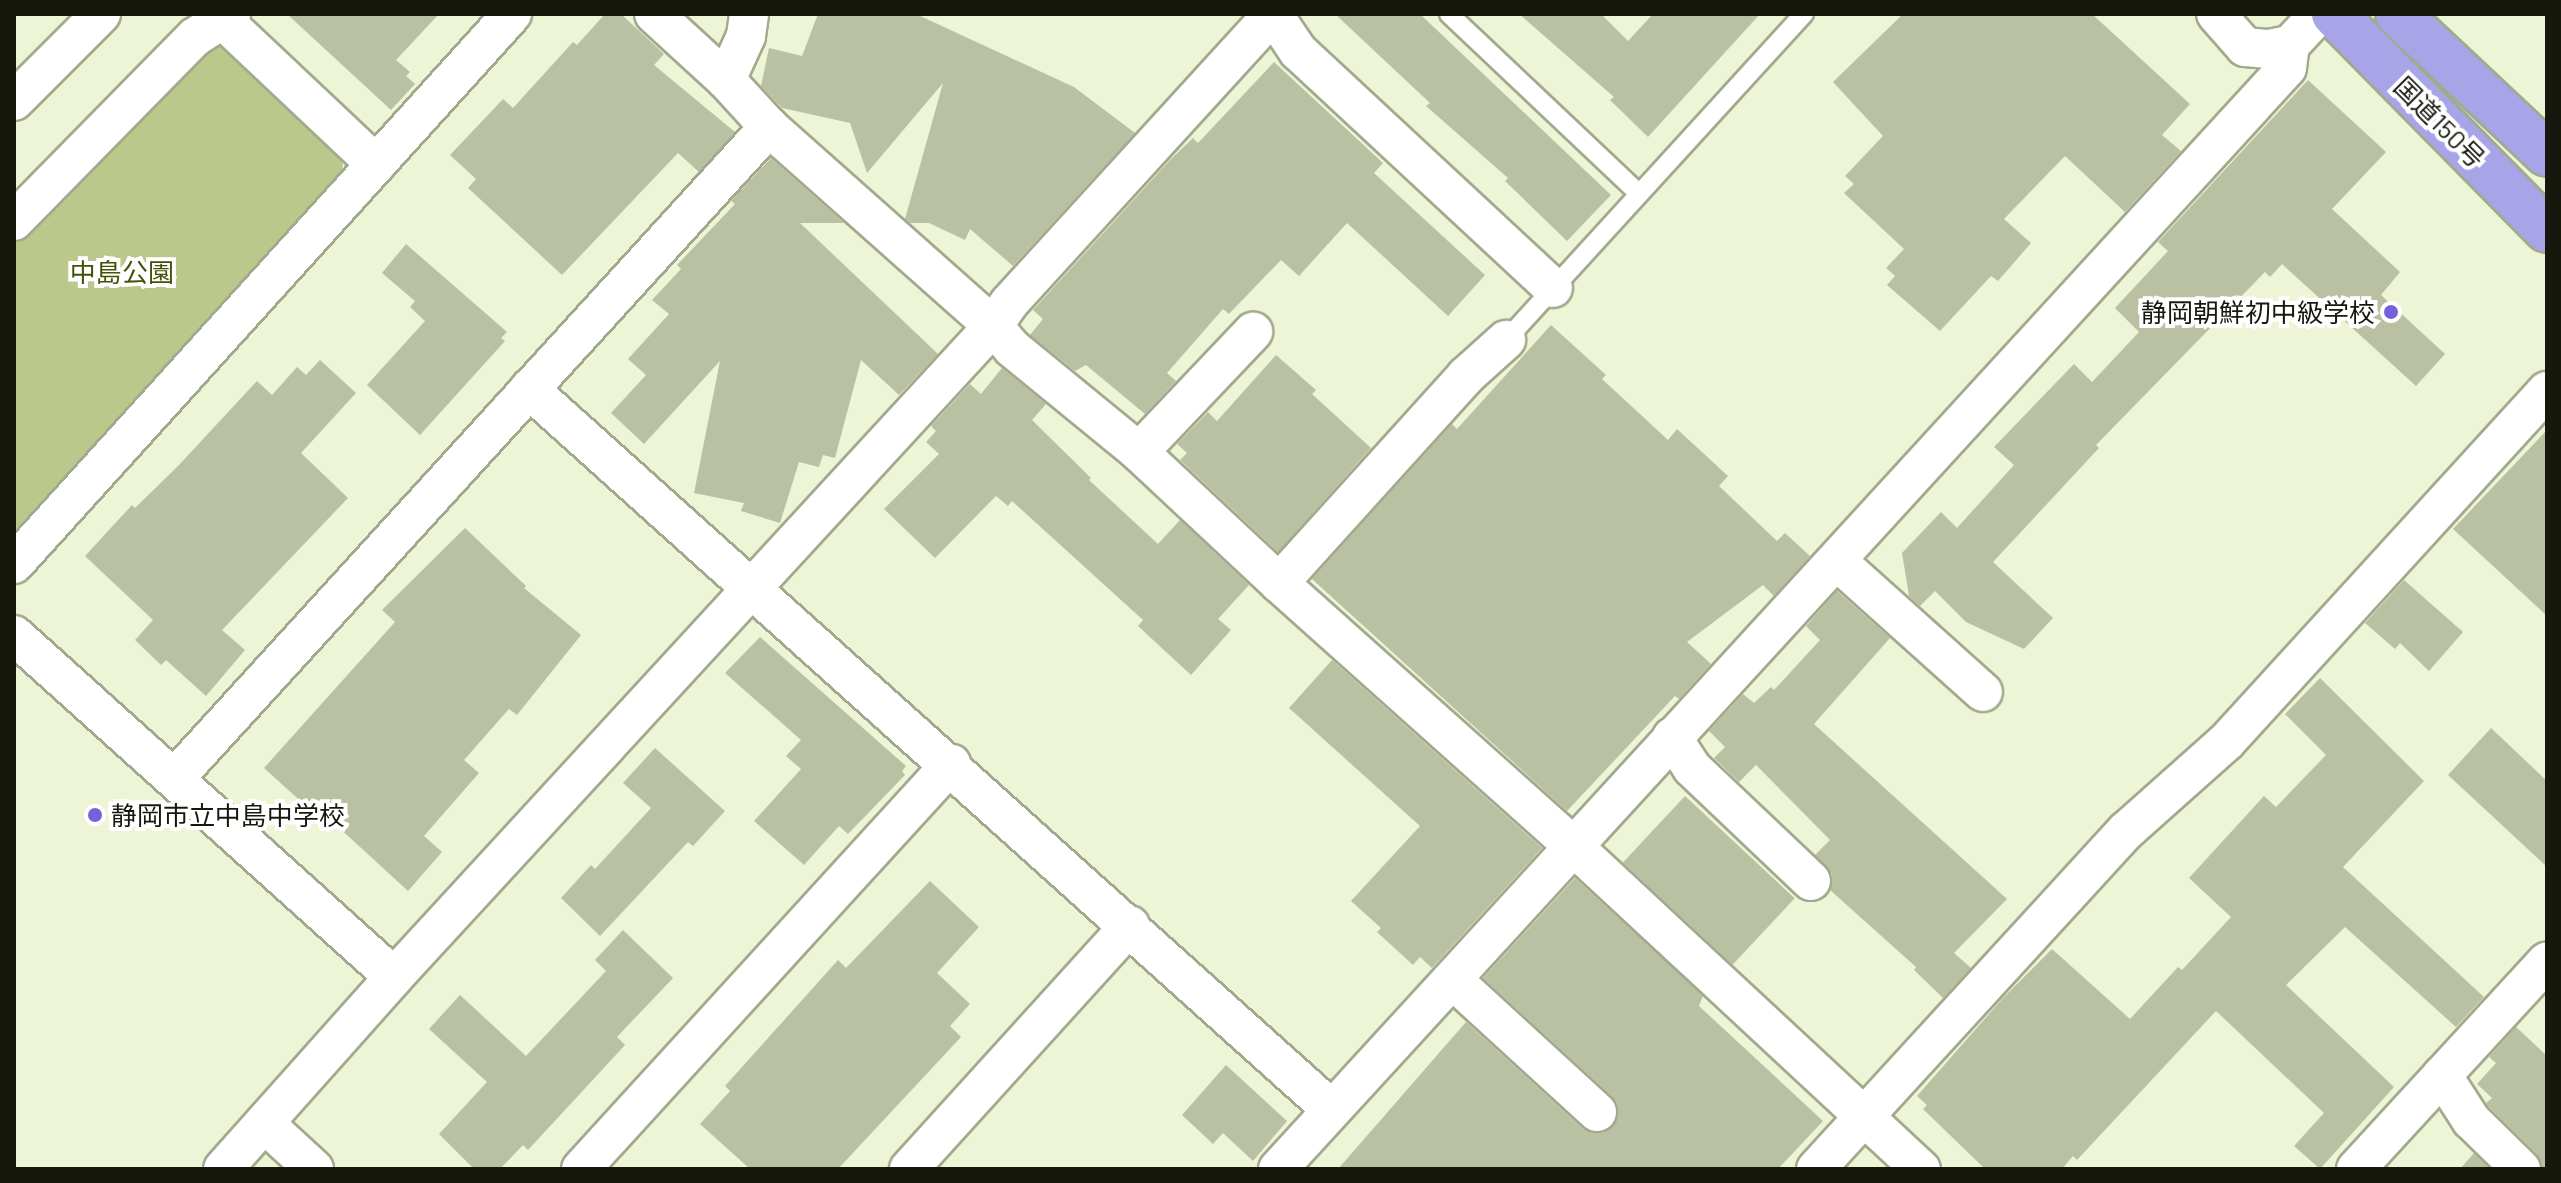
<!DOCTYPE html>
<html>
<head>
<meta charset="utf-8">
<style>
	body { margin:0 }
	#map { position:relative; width:2561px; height:1183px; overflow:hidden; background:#edf5d6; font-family:Barlow,"Noto Sans JP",sans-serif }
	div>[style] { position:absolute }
	.green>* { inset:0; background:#bac88c }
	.building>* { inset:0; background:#bac1a3; transform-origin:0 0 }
	.roads { filter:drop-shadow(2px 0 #a2aa8d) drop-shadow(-2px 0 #a2aa8d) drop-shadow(0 2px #a2aa8d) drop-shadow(0 -2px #a2aa8d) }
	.lane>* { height:18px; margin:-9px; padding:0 9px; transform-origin:9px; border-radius:9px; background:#fff }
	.street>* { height:38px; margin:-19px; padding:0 19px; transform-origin:19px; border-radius:19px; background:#fff }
	.highway>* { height:44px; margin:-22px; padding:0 22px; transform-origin:22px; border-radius:22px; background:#a7a4e8 }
	.dots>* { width:22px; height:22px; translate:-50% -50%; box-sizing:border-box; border:4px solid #fff; border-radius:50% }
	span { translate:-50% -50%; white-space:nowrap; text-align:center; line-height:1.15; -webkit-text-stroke:8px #fff; paint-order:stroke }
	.street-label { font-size:26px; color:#16180d }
	.park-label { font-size:26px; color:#455106 }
	.poi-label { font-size:26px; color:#16180d }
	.right { translate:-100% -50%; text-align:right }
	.left { translate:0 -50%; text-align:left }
	.frame { position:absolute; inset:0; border:16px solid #16180d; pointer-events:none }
</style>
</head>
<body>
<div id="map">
	<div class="green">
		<div style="clip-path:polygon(227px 45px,342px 148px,343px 174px,14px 536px,14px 243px,204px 46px)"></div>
	</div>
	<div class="building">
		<div style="clip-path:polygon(287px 14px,439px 14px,396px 60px,410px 72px,406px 76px,415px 84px,391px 110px)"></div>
		<div style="clip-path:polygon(605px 14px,621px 14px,664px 54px,654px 65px,735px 132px,699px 172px,678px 153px,562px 275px,468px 188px,476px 179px,450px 155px,503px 99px,513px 108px,573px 42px,577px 45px)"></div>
		<div style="clip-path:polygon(818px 14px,916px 14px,1074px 87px,1135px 133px,1013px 266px,970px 229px,965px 240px,929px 223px,910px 223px,905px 219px,943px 83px,867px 173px,850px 123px,782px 108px,761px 86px,769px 48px,802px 56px)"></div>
		<div style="clip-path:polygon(1335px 14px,1420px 14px,1611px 195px,1567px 241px,1505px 181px,1508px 178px,1426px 106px,1430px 103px)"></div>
		<div style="clip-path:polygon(1519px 14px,1601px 14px,1628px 41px,1653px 14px,1760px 14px,1648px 137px,1610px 100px,1614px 97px)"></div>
		<div style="clip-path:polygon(1903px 14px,2092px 14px,2190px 104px,2162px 135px,2181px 151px,2125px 212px,2065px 156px,2004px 219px,2031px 243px,1998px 281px,1991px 276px,1940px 331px,1887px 285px,1895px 276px,1886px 268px,1904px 249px,1844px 193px,1854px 184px,1845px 176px,1883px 136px,1833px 82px)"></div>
		<div style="clip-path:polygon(1274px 62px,1383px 163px,1374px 173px,1485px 275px,1448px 316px,1347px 223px,1299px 276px,1281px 260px,1229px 314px,1223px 309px,1167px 373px,1176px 381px,1145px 414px,1086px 365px,1075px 371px,1030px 335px,1043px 319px,1033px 310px,1170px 160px,1193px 138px,1198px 143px)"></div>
		<div style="clip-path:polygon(2308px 80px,2386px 152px,2332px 209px,2400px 272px,2381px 295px,2445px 354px,2416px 386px,2282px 264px,2270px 277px,2265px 272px,2096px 445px,2099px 448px,1993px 562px,2053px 618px,2024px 649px,1966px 622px,1935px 591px,1920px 606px,1909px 596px,1902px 553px,1941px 512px,1957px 528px,2014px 465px,1994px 447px,2074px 364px,2092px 382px,2139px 332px,2115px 308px,2168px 251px,2158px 242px)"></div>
		<div style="clip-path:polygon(771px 158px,844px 223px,800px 223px,938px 354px,899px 395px,861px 360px,835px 458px,823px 455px,819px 467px,799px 462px,780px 523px,741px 511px,744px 503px,694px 493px,720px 361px,644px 444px,611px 413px,646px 375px,628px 359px,669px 314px,652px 300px,681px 269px,677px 265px,735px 204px,731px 201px)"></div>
		<div style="clip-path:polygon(406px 244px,507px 332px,501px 338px,505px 341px,420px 435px,367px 385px,425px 321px,410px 307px,415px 301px,382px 273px)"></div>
		<div style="clip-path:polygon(1551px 325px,1606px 375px,1602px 379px,1668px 440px,1677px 429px,1728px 476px,1719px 486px,1777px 541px,1785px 533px,1810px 556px,1774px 596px,1763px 585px,1687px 642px,1711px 664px,1679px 699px,1675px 696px,1567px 811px,1312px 579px,1452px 424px,1457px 429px)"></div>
		<div style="clip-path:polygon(1276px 355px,1316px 390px,1312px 394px,1371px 448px,1278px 552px,1180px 460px,1187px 453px,1177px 444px,1208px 412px,1217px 421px)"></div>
		<div style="clip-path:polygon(320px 360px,356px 393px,301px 453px,348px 498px,222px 630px,245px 650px,206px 696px,166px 660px,161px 665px,135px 640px,153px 620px,85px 556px,132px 505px,135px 508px,179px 465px,257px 381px,272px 395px,297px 367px,306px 375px)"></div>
		<div style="clip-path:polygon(1002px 368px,1046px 404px,1032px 420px,1091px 478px,1089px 480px,1158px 544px,1180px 520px,1249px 585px,1218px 619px,1231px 630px,1191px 675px,1138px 626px,1143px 620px,1012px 501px,1008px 506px,996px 496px,935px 558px,884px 509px,939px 454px,926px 442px,936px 431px,931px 426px,970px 384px,981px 394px)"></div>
		<div style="clip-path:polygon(2547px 430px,2547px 616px,2453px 529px)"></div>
		<div style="clip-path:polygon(465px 528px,526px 586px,524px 588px,581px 635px,517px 715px,509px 709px,464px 760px,479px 773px,424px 836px,442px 852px,408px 891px,310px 801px,306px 806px,264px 768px,395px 622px,382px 610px)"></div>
		<div style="clip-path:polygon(2404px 580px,2463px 632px,2429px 671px,2400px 643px,2395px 649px,2365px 623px)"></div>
		<div style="clip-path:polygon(1837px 591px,1890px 638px,1814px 724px,2007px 899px,1954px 953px,1971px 968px,1943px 998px,1914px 970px,1916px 967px,1830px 890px,1832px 874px,1815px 855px,1830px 840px,1756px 765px,1739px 782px,1714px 758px,1725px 747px,1709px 731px,1743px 694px,1754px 703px,1771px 687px,1774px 690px,1820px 640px,1806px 626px)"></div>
		<div style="clip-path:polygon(760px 637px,906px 766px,902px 771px,905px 775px,848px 834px,839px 826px,804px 865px,754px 821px,801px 769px,786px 756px,801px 740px,725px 673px)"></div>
		<div style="clip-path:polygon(1332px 660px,1542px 848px,1432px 968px,1420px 957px,1413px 965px,1377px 932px,1381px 928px,1351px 901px,1420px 826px,1289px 708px)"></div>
		<div style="clip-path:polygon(2320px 678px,2424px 781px,2343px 867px,2484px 997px,2456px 1027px,2345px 927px,2286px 985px,2394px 1087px,2320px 1169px,2294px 1146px,2324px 1113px,2216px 1011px,2077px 1160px,2073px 1156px,2062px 1169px,1985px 1169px,1923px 1109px,1927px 1105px,1917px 1096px,2003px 998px,2052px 949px,2130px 1019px,2178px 967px,2182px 970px,2231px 917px,2189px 878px,2264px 796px,2276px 807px,2326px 755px,2285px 714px)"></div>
		<div style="clip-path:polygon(2491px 728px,2547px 781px,2547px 867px,2448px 775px)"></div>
		<div style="clip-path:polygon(655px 748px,725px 811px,693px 846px,688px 842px,600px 936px,561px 898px,591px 865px,595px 869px,651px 808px,623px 783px)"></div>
		<div style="left:1685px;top:796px;width:150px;height:91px;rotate:43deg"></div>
		<div style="clip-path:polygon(1575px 878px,1703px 996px,1699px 1006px,1823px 1121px,1778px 1169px,1338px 1169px,1466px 1022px,1583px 1129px,1603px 1133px,1614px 1126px,1618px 1106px,1612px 1096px,1483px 978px)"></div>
		<div style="clip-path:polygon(930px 881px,979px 927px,937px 973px,970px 1004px,950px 1026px,961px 1037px,838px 1169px,750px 1169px,700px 1124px,730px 1091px,725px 1086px,838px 960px,846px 968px)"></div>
		<div style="clip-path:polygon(623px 930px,673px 978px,617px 1037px,625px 1045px,528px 1150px,523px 1145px,500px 1169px,474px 1169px,439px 1134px,487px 1082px,429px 1029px,460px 995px,526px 1056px,606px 971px,595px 960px)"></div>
		<div style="clip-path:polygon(2516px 1027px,2547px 1056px,2547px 1169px,2542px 1169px,2536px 1153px,2488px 1106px,2486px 1103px,2492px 1098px,2477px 1084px,2496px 1063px,2489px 1057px)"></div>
		<div style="clip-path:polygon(1226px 1065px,1287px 1121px,1253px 1161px,1223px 1133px,1213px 1144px,1182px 1115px)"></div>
		<div style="clip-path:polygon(2474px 1153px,2490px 1169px,2460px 1169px)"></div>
	</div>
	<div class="roads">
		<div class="lane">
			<div style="left:1449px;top:14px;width:260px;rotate:43.4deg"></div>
			<div style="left:1506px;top:340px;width:442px;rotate:-47.6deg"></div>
		</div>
		<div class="street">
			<div style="left:654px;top:14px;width:98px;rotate:42.5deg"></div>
			<div style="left:726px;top:80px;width:64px;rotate:47.5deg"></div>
			<div style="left:769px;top:127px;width:300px;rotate:41.6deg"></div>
			<div style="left:993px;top:326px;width:29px;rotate:49deg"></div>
			<div style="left:1012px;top:348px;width:164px;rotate:39.3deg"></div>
			<div style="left:1139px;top:452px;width:192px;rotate:43.1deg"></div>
			<div style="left:1279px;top:583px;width:394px;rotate:41.8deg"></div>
			<div style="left:1573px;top:846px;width:475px;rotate:42.9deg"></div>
			<div style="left:1273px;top:14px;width:45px;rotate:56deg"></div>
			<div style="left:1298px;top:51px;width:348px;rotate:42.9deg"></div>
			<div style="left:2216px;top:14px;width:44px;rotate:48.7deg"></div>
			<div style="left:2245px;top:47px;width:24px;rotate:5deg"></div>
			<div style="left:2269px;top:49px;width:21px;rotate:-11deg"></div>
			<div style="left:2290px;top:45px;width:42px;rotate:-46.9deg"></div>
			<div style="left:224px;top:21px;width:209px;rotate:43.3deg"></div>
			<div style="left:726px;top:80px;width:48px;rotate:-65.6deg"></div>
			<div style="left:746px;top:36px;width:22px;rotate:-82deg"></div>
			<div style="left:14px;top:101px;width:123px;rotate:-45deg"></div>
			<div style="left:14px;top:221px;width:258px;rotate:-45.5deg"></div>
			<div style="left:195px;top:37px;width:43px;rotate:-32.6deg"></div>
			<div style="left:529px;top:389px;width:1079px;rotate:41.92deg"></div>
			<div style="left:1139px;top:452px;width:166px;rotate:-46.5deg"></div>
			<div style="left:1837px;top:561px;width:196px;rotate:41.9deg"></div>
			<div style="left:14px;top:564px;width:742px;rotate:-47.84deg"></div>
			<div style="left:1279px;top:583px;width:279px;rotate:-47.9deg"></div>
			<div style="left:1466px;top:376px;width:54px;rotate:-42deg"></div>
			<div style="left:14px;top:635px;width:511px;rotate:41.99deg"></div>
			<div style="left:1672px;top:737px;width:37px;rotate:57deg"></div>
			<div style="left:1692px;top:768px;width:164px;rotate:43.5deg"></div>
			<div style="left:174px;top:779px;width:883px;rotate:-47.62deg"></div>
			<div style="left:1454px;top:981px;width:194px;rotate:42.5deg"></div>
			<div style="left:2442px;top:1075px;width:54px;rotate:57.2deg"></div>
			<div style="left:2471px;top:1120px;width:70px;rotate:44.4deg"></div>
			<div style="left:264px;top:1123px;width:68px;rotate:42.6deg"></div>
			<div style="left:223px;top:1169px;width:257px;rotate:-48.3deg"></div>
			<div style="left:394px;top:977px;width:885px;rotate:-47.38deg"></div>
			<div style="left:993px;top:326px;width:28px;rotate:-55deg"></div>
			<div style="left:1009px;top:303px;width:391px;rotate:-47.6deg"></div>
			<div style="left:581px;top:1169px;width:549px;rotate:-47.59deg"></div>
			<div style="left:909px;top:1169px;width:329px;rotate:-47.8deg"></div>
			<div style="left:1278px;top:1169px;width:1493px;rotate:-47.5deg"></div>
			<div style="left:2287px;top:68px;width:23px;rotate:-83deg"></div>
			<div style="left:1816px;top:1169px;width:459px;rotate:-47.5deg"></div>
			<div style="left:2126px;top:831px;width:135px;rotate:-41.7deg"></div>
			<div style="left:2227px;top:741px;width:474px;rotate:-47.6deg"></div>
			<div style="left:2356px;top:1169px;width:282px;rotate:-47.4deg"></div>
		</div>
		<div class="highway">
			<div style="left:2334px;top:14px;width:303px;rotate:45.4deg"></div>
			<div style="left:2398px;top:14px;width:204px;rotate:43.2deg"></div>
		</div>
	</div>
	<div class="dots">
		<div style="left:2391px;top:312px;background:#7362dc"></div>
		<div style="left:95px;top:815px;background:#7362dc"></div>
	</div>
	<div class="street-label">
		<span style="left:2440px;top:122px;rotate:45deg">国道150号</span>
	</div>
	<div class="park-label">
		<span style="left:122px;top:272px">中島公園</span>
	</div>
	<div class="poi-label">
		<span class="right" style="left:2375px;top:312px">静岡朝鮮初中級学校</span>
		<span class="left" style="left:111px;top:815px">静岡市立中島中学校</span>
	</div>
	<div class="frame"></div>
</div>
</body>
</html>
